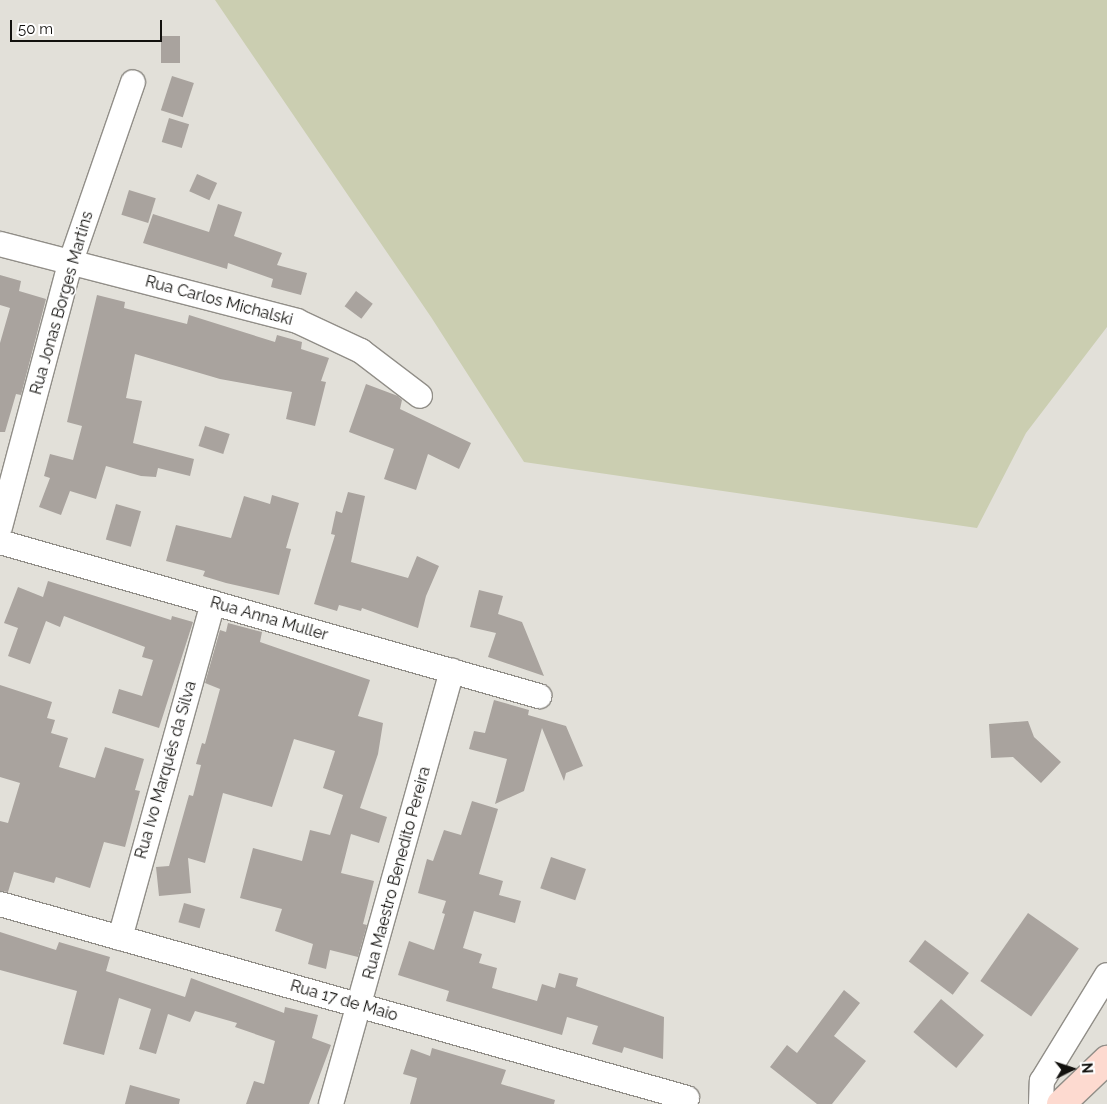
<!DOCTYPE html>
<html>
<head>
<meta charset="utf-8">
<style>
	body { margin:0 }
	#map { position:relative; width:1107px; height:1104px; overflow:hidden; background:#e2e0d9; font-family:Raleway,sans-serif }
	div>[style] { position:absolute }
	.green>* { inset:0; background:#cbceb1 }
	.building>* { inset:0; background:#a9a39e; transform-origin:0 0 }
	.roads { filter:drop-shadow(1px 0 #918e88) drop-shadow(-1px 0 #918e88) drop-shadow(0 1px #918e88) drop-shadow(0 -1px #918e88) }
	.minor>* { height:24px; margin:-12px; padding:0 12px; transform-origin:12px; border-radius:12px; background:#fff }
	.major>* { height:28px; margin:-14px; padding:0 14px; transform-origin:14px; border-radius:14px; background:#fddad0 }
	span { translate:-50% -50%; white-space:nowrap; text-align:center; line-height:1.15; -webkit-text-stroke:4px #fff; paint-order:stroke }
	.street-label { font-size:16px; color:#12110e }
	.north { position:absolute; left:1047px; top:1044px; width:50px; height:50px; -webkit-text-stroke:4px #fff; paint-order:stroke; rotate:86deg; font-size:14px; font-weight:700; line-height:20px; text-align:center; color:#12110e }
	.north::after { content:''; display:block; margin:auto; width:18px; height:22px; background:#12110e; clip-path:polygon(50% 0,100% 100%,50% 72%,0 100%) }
	.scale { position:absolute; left:10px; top:20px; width:152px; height:22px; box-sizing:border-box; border:2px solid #12110e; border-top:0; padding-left:6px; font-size:15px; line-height:18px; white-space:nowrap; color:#12110e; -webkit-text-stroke:4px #fff; paint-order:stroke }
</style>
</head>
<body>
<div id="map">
	<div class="green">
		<div style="clip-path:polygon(215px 0,1107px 0,1107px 327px,1026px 433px,977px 528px,524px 462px,431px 317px)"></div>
	</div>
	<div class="building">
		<div style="left:161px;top:36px;width:19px;height:27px"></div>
		<div style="left:172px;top:76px;width:23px;height:36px;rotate:18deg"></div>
		<div style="left:169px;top:118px;width:21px;height:25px;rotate:17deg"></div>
		<div style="left:197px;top:174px;width:22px;height:19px;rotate:24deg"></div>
		<div style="left:129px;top:190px;width:28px;height:26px;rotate:17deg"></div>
		<div style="clip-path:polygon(218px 204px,242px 212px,234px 236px,282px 253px,277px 265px,307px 273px,301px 295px,271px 287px,273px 279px,228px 263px,227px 269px,143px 243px,153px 214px,209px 232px)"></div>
		<div style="clip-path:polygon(0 275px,21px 281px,19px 291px,46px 299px,21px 395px,16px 394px,5px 432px,0 432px,0 343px,10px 308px,0 305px)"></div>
		<div style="left:356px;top:291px;width:21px;height:19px;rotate:37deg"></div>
		<div style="clip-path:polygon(97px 295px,125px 302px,124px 308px,187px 324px,189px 315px,275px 342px,277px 335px,302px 342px,301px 349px,329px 358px,321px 381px,326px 382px,315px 426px,286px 419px,292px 392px,220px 379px,135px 354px,126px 398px,142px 401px,133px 443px,194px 459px,190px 476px,158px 468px,156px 477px,141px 476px,106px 466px,96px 499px,70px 491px,61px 515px,39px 507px,50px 478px,44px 476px,50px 454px,73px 460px,82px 426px,67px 422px)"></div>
		<div style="clip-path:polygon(366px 384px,398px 396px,402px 400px,400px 409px,471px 443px,459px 469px,428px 454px,416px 490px,384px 479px,394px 449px,349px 432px)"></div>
		<div style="left:205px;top:426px;width:26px;height:21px;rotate:18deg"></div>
		<div style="clip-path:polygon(348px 492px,365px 496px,351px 562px,408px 578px,417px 556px,439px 566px,426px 596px,418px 628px,362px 608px,361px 611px,339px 605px,337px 611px,314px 604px,335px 535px,331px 534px,336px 511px,342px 513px)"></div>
		<div style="clip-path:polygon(272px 495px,299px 503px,286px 548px,291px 549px,279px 595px,226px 583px,203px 576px,205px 571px,166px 561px,176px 525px,231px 538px,244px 496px,270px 504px)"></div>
		<div style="left:116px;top:504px;width:26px;height:37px;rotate:16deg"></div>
		<div style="clip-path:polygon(48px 581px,171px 620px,172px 616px,193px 622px,159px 728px,112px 713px,119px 689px,142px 696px,153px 660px,142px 657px,145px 647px,64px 616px,60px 627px,46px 621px,30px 664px,8px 656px,18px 628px,4px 623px,18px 587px,43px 597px)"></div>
		<div style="clip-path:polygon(479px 590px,503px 596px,498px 614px,522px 622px,544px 676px,488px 657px,496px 633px,470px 627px)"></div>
		<div style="clip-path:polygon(228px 623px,262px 632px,260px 642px,370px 680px,358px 716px,383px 723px,378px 754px,360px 808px,387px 817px,379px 843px,351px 834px,341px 873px,374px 881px,363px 924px,367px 925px,358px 957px,330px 950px,326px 969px,308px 964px,313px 944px,275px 931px,282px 909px,240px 898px,253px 848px,302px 861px,310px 830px,330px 835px,343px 795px,323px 788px,335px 751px,294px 739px,272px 807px,223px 793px,205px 863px,188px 858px,191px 893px,159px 896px,156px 867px,169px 866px,189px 795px,193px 796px,201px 765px,196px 764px,202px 743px,205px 744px,220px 689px,205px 683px,220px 630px,226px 632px)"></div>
		<div style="clip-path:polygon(0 685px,52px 702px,47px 718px,55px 720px,51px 733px,68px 738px,59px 767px,95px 778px,105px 747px,144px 759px,135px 790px,140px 791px,125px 847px,104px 842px,90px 888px,56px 877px,54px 883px,14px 872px,8px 892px,0 891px,0 821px,8px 823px,20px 783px,0 777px)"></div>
		<div style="clip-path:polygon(494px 700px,529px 710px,528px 715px,566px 726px,583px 766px,566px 773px,564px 781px,542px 728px,524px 791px,495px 804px,507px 759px,469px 749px,474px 731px,485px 733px)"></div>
		<div style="clip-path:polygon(1028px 721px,1034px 737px,1061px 762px,1041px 783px,1013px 757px,991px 758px,989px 724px)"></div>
		<div style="clip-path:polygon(472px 801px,498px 809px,479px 874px,503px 881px,499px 895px,521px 901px,515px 923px,474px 911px,463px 948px,482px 954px,479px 963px,497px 968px,492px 988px,537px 1001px,542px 984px,555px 988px,559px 973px,578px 978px,576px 986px,664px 1017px,663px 1059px,624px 1047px,622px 1053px,592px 1044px,598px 1026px,567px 1017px,562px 1035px,446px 1001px,449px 991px,398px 975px,409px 941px,434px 950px,445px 914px,442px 913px,446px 901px,418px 893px,427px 859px,433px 861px,444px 830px,461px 835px)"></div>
		<div style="left:551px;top:857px;width:37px;height:33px;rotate:19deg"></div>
		<div style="left:184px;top:903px;width:22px;height:20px;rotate:16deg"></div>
		<div style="left:1028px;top:913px;width:62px;height:83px;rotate:35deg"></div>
		<div style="clip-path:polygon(0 932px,56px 950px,59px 942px,110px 957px,106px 971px,185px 997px,191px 978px,284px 1013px,285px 1007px,318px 1015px,312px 1038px,331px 1045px,309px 1104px,246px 1104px,254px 1081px,264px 1084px,275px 1041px,235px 1027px,237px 1023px,195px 1011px,190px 1022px,168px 1014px,156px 1054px,139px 1049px,151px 1009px,119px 998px,104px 1055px,63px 1044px,77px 991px,0 970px)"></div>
		<div style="left:925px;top:940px;width:55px;height:27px;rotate:37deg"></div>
		<div style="clip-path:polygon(844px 990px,860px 1003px,834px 1036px,866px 1061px,832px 1104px,817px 1104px,770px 1067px,787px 1045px,797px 1053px)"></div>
		<div style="left:941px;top:999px;width:56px;height:43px;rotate:40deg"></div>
		<div style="clip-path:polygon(432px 1048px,506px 1070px,501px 1084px,555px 1100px,554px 1104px,410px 1104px,417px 1078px,403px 1074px,411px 1049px,430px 1056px)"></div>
		<div style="clip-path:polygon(130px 1085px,180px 1099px,179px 1104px,125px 1104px)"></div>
	</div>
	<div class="roads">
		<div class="minor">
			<div style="left:0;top:244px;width:307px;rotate:14.5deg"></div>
			<div style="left:297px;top:321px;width:71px;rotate:25.1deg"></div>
			<div style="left:361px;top:351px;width:74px;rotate:37.3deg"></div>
			<div style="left:0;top:527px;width:275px;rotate:-75.1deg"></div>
			<div style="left:71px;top:261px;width:189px;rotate:-70.9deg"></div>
			<div style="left:0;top:542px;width:561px;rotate:15.95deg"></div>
			<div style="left:0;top:904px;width:714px;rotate:15.77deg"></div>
			<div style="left:120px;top:938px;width:348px;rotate:-74.5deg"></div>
			<div style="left:331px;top:1104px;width:450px;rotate:-74.4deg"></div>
			<div style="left:1041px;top:1104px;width:23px;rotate:-88deg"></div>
			<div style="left:1042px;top:1081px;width:124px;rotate:-58.5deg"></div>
		</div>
		<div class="major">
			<div style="left:1061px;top:1104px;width:64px;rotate:-43.7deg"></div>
		</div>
	</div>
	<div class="street-label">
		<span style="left:219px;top:301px;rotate:15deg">Rua Carlos Michalski</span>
		<span style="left:62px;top:303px;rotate:-74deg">Rua Jonas Borges Martins</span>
		<span style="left:269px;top:619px;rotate:16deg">Rua Anna Muller</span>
		<span style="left:166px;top:770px;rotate:-74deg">Rua Ivo Marquês da Silva</span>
		<span style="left:397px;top:873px;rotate:-75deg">Rua Maestro Benedito Pereira</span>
		<span style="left:344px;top:1001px;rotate:16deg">Rua 17 de Maio</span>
	</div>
	<div class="north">N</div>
	<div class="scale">50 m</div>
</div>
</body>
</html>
